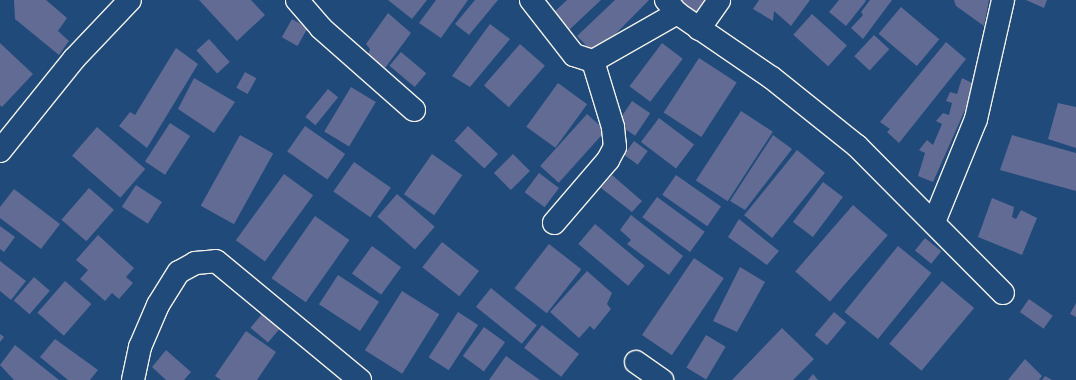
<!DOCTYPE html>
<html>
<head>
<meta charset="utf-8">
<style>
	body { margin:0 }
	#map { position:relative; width:1076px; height:380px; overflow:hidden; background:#1f4a7a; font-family:"Shantell Sans",sans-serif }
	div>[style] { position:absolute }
	.building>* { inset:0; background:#626b94; transform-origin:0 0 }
	.roads { filter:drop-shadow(1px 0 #f4f1e8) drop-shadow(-1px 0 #f4f1e8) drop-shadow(0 1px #f4f1e8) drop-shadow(0 -1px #f4f1e8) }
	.minor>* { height:22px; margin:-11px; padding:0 11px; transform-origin:11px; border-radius:11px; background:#1f4a7a }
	span { translate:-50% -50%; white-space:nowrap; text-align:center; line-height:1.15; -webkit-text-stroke:3px #1f4a7a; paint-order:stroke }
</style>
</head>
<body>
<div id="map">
	<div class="building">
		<div style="clip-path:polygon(46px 0,67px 18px,58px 31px,69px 41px,59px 55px,15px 19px,14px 0)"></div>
		<div style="clip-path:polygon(199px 0,251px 0,265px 15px,237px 41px)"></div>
		<div style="clip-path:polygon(388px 0,427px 0,412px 19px)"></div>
		<div style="clip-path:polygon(436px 0,468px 0,441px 38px,419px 23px)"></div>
		<div style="clip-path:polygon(475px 0,498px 0,469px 35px,455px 24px)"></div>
		<div style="clip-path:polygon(567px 0,601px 0,568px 31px,552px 14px)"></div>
		<div style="clip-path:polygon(615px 0,649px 0,595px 55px,577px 36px)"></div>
		<div style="clip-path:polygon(675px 0,707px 0,696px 16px)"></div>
		<div style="clip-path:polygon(759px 0,810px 0,791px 26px,774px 11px,773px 21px,753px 9px)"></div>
		<div style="clip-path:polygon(839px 0,865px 0,866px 1px,846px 26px,829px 12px)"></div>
		<div style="clip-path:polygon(870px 0,892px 0,863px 39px,851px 28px,863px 15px,861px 12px)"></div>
		<div style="clip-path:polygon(954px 0,989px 0,984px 26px,956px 6px)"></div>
		<div style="clip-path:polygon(1026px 0,1047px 0,1044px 8px)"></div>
		<div style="left:901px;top:7px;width:50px;height:35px;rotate:40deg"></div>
		<div style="clip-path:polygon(388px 13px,411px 33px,385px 68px,368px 55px,370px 49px,366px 44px)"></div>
		<div style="left:812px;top:14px;width:47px;height:28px;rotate:42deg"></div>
		<div style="left:292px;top:19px;width:18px;height:21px;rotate:29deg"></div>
		<div style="clip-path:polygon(490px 24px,510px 39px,470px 87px,452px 76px)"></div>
		<div style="left:874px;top:35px;width:21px;height:29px;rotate:43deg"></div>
		<div style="left:209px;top:39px;width:31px;height:17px;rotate:48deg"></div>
		<div style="clip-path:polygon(946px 42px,966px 59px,899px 143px,887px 132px,890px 129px,880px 122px)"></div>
		<div style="clip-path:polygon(0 43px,33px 74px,2px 107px,0 105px)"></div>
		<div style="left:662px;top:43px;width:26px;height:54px;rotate:37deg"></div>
		<div style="left:520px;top:44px;width:33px;height:55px;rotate:41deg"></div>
		<div style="clip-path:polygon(176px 48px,198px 64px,147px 148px,119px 126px,130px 112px,135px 115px)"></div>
		<div style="left:401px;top:52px;width:33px;height:18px;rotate:40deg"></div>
		<div style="left:699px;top:58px;width:45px;height:65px;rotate:33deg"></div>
		<div style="left:245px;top:72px;width:13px;height:18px;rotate:29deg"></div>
		<div style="clip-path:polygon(194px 78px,235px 102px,214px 133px,178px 109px)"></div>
		<div style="clip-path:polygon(962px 78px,976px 85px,933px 182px,918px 176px,925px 153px,919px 150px,927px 140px,933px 145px,942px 124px,936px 121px,943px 113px,949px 115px,952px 103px,946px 101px,950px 92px,957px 94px)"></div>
		<div style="left:558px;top:83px;width:36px;height:54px;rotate:36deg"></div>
		<div style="left:351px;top:87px;width:29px;height:52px;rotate:31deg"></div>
		<div style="left:328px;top:89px;width:13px;height:36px;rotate:39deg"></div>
		<div style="left:632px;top:101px;width:22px;height:27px;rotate:34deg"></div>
		<div style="clip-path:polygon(1058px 103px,1076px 107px,1076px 148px,1048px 139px)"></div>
		<div style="left:741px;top:111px;width:38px;height:83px;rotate:33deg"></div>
		<div style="left:587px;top:114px;width:25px;height:70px;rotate:42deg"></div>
		<div style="left:659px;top:118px;width:44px;height:30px;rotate:37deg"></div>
		<div style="left:170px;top:123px;width:24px;height:46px;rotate:33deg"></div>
		<div style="left:305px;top:126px;width:49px;height:31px;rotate:35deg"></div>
		<div style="left:468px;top:126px;width:41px;height:20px;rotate:43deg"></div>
		<div style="left:97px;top:127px;width:64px;height:38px;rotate:41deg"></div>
		<div style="left:240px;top:135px;width:38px;height:81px;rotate:29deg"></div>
		<div style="clip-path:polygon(773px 135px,792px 149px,745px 210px,730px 201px)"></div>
		<div style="clip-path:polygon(1012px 135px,1076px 153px,1076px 191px,1000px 170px)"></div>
		<div style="left:634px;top:141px;width:17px;height:17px;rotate:36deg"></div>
		<div style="left:797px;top:150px;width:36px;height:84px;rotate:39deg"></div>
		<div style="left:432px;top:154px;width:37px;height:49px;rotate:35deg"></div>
		<div style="left:513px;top:154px;width:24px;height:27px;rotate:45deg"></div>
		<div style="left:354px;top:162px;width:45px;height:36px;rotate:35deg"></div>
		<div style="left:539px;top:173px;width:25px;height:24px;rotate:37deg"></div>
		<div style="left:284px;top:174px;width:36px;height:82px;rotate:36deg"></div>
		<div style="clip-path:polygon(612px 175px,642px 201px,632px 212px,601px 188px)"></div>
		<div style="left:676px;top:175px;width:55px;height:24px;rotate:35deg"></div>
		<div style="left:823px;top:182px;width:25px;height:50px;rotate:37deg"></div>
		<div style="left:136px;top:185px;width:31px;height:26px;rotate:33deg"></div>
		<div style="left:89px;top:188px;width:33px;height:42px;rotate:41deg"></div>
		<div style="clip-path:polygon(14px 189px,60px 224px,41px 249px,0 218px,0 207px)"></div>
		<div style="left:397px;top:194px;width:50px;height:30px;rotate:41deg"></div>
		<div style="left:657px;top:197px;width:59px;height:25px;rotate:36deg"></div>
		<div style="clip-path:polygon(992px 198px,1014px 207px,1012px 217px,1016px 219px,1021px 210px,1037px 218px,1022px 255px,978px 237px)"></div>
		<div style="left:853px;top:205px;width:46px;height:88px;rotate:41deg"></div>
		<div style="clip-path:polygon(631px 215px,683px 256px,669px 275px,627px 244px,631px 240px,620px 230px)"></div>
		<div style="left:315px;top:216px;width:42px;height:76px;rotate:35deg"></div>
		<div style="clip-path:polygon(739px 219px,779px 251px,767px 265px,728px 237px)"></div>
		<div style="left:595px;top:224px;width:65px;height:26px;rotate:40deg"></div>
		<div style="clip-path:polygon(0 226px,15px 237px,4px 252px,0 249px)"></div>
		<div style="clip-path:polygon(98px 235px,134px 268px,126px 277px,133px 283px,119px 299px,112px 293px,105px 301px,80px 279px,88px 270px,76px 260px)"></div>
		<div style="left:925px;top:238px;width:21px;height:16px;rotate:39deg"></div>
		<div style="left:442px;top:242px;width:47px;height:32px;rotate:38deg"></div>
		<div style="left:549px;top:244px;width:41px;height:56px;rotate:38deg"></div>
		<div style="left:372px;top:246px;width:36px;height:34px;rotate:36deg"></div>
		<div style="left:898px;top:246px;width:43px;height:85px;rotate:39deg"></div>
		<div style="left:694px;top:258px;width:36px;height:93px;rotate:34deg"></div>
		<div style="clip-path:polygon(0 261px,26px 281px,11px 300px,0 291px)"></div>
		<div style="clip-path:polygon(740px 267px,765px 282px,737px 332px,713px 321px)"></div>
		<div style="clip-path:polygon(587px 271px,612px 293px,607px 304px,611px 309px,594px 330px,590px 326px,579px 338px,550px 312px)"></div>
		<div style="left:338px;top:275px;width:49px;height:35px;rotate:33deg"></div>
		<div style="left:34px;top:277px;width:21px;height:31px;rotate:41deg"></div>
		<div style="left:65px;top:281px;width:35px;height:42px;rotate:41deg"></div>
		<div style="left:942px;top:281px;width:42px;height:82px;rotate:40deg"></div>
		<div style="left:491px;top:288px;width:59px;height:24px;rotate:39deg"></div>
		<div style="left:402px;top:291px;width:44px;height:70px;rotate:32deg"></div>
		<div style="left:1029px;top:299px;width:29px;height:16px;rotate:35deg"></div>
		<div style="clip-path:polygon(1076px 303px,1076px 317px,1070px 314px)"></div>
		<div style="left:458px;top:312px;width:24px;height:54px;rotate:33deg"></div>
		<div style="left:834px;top:312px;width:16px;height:30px;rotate:40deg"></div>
		<div style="left:262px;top:314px;width:23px;height:18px;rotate:40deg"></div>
		<div style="left:542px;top:325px;width:47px;height:29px;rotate:38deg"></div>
		<div style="left:484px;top:327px;width:26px;height:36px;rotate:36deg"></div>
		<div style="clip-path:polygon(782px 328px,814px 359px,793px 380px,732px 380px)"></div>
		<div style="clip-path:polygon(246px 331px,276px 352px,257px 380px,221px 380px,215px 376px)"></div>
		<div style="clip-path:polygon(0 334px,4px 337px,0 342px)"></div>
		<div style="left:706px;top:335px;width:23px;height:38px;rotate:31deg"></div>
		<div style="clip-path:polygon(55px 339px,98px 370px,90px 380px,68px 380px,40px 357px)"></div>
		<div style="clip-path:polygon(15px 345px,59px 380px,14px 380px,0 365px)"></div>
		<div style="clip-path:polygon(166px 350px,191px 372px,184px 380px,166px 380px,152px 367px)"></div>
		<div style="clip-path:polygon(506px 356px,540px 380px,489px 380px)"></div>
		<div style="clip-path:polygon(1025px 359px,1042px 376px,1039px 380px,1008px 380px)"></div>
		<div style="clip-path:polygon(813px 374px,818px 380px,808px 380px)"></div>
		<div style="clip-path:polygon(1045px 376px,1052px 380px,1042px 380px)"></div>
	</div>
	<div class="roads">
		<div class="minor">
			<div style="left:297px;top:0;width:37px;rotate:49deg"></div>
			<div style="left:321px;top:28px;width:124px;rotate:41.4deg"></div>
			<div style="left:531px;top:0;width:70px;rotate:52deg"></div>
			<div style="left:574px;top:55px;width:20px;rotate:18deg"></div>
			<div style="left:593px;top:61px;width:97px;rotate:-29.7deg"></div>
			<div style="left:666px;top:0;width:17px;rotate:50deg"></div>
			<div style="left:677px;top:13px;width:115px;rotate:34.4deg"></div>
			<div style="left:772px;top:78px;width:109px;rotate:38.7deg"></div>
			<div style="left:857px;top:146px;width:207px;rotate:45.2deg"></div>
			<div style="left:699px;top:29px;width:35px;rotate:-55deg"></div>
			<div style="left:0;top:151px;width:118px;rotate:-51.2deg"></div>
			<div style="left:74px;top:59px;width:81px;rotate:-46.5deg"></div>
			<div style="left:934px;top:222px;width:111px;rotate:-67.8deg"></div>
			<div style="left:976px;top:119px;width:122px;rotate:-77.2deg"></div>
			<div style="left:554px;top:223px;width:83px;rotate:-49.4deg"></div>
			<div style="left:608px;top:160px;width:15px;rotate:-62deg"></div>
			<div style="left:615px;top:147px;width:20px;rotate:-96deg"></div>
			<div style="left:613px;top:127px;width:69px;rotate:-106.9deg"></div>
			<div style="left:636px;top:362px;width:32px;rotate:35deg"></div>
			<div style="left:133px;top:380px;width:34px;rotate:-78deg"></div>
			<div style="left:140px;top:347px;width:46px;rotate:-66.8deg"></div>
			<div style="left:158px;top:305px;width:39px;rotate:-58deg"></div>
			<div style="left:179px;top:272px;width:18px;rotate:-29deg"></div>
			<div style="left:195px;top:263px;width:21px;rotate:-5deg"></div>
			<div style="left:216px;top:261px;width:187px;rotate:39.6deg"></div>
		</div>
	</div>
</div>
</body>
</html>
